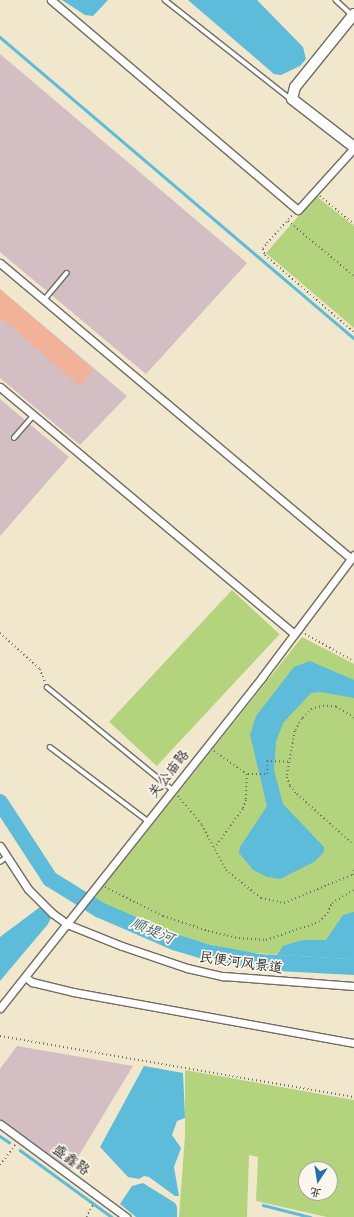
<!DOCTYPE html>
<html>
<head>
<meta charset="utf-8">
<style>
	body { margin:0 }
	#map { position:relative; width:354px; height:1217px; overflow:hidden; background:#f0e7cc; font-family:Mynerve,"LXGW WenKai TC",sans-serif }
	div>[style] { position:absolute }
	.industrial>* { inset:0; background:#d2bec3 }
	.green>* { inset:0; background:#b3d47c; transform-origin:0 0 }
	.water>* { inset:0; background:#5cbcda }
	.stream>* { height:2.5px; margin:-1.25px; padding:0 1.25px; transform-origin:1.25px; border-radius:1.25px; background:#5cbcda }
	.river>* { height:16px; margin:-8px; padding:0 8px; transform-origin:8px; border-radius:8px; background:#5cbcda }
	.building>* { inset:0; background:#f1b297; transform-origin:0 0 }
	.path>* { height:1.5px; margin-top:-0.75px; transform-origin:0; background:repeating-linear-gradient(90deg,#706d63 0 1px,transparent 0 4px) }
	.roads { filter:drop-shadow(1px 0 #706d63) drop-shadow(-1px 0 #706d63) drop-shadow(0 1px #706d63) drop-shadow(0 -1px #706d63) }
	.lane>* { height:3.5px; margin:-1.75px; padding:0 1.75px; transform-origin:1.75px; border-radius:1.75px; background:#fff }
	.street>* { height:7px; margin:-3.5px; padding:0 3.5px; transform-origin:3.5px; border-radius:3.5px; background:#fff }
	.secondary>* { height:10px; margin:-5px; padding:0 5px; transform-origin:5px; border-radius:5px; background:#fff }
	span { translate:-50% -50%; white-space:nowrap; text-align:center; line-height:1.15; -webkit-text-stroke:3.5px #fbf7ec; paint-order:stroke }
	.street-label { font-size:14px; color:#2b2b2b }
	.water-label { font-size:15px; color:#3c5e68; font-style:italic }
	.north { position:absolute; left:298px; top:1161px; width:40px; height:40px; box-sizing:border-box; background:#fbf7ec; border:1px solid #a8a59f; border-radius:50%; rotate:192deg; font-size:11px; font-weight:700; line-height:16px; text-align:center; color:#2b2b2b }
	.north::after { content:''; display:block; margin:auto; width:14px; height:18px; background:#1f6fb2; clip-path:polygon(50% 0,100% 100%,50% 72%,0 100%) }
</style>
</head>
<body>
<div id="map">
	<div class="industrial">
		<div style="clip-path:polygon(0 54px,247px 263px,146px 374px,0 252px)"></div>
		<div style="clip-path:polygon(0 289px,127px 396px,80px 445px,0 378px)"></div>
		<div style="clip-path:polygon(0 399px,69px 457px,0 536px)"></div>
		<div style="clip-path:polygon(17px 1046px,133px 1066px,70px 1170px,0 1119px,0 1069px)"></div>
	</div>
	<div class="green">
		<div style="clip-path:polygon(316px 196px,354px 226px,354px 328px,266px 253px)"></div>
		<div style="left:232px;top:590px;width:65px;height:180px;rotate:43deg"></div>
		<div style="clip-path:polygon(302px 637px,354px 664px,354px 959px,239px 952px,175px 935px,124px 916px,94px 898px)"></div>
		<div style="clip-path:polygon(evenodd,185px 1070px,354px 1100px,354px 1217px,327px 1217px,256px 1201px,258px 1157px,249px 1155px,247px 1217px,179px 1217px,185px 1136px,185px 1070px,306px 1169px,330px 1169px,330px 1193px,306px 1193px,306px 1169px)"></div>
	</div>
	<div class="water">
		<div style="clip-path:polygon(62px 0,108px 0,93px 16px,85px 15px)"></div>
		<div style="clip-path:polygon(188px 0,257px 0,303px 47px,306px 59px,300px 66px,281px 75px,274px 74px)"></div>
		<div style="clip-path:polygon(310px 661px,354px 680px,354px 698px,320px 692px,311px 693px,283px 723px,276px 742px,274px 770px,283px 804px,324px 847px,324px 852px,314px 862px,280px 879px,267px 877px,253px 870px,239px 853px,240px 847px,267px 806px,250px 735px,256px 716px,294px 667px)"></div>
		<div style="clip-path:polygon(40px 907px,51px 918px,48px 924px,0 981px,0 937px)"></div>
		<div style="clip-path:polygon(354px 912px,354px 959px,277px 955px,283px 946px,292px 943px,303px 940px,326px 940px,343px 915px)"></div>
		<div style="clip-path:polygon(144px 1066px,183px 1073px,185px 1118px,177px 1121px,172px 1135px,181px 1148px,174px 1167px,179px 1196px,175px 1196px,149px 1177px,144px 1176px,139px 1179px,128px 1177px,100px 1147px)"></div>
		<div style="clip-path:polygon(143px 1183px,175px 1203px,177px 1207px,177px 1217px,136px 1217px,120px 1204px,132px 1186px)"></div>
	</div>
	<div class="stream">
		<div style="left:0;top:37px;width:465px;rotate:40.4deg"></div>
		<div style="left:0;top:1136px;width:11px;rotate:34deg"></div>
		<div style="left:20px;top:1150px;width:114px;rotate:36.1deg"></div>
		<div style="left:263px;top:1205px;width:49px;rotate:14.3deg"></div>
	</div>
	<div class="river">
		<div style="left:0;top:802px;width:92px;rotate:57deg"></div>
		<div style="left:50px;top:879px;width:59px;rotate:31.8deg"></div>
		<div style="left:100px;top:910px;width:81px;rotate:23.4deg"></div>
		<div style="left:174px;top:942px;width:34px;rotate:17deg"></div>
		<div style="left:206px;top:952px;width:54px;rotate:10.7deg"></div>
		<div style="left:259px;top:962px;width:95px;rotate:3deg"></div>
	</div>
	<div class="building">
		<div style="left:0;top:289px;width:124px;height:21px;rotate:41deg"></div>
	</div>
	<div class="path">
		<div style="left:320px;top:196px;width:44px;rotate:39.5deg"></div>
		<div style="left:292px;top:216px;width:39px;rotate:132deg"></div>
		<div style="left:266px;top:245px;width:5px;rotate:127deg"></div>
		<div style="left:263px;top:249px;width:6px;rotate:72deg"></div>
		<div style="left:265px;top:255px;width:118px;rotate:40.9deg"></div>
		<div style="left:288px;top:221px;width:86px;rotate:39.8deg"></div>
		<div style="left:0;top:633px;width:54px;rotate:42deg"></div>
		<div style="left:40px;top:669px;width:14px;rotate:69deg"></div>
		<div style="left:305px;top:634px;width:56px;rotate:28.9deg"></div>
		<div style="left:354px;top:718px;width:21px;rotate:-149deg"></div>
		<div style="left:336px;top:707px;width:12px;rotate:-175deg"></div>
		<div style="left:324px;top:706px;width:12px;rotate:166deg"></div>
		<div style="left:312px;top:709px;width:14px;rotate:135deg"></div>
		<div style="left:302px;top:719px;width:14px;rotate:120deg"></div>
		<div style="left:295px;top:731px;width:47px;rotate:99.9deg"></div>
		<div style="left:287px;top:777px;width:9px;rotate:72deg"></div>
		<div style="left:290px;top:786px;width:11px;rotate:49deg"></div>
		<div style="left:297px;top:794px;width:76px;rotate:41.8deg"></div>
		<div style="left:214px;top:751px;width:40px;rotate:34.9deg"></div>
		<div style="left:247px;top:774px;width:26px;rotate:92deg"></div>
		<div style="left:246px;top:800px;width:9px;rotate:108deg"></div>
		<div style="left:243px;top:809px;width:48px;rotate:125.7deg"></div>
		<div style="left:248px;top:774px;width:19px"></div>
		<div style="left:267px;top:774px;width:13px;rotate:-90deg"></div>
		<div style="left:267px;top:761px;width:23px;rotate:2deg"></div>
		<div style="left:178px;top:796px;width:38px;rotate:50deg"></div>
		<div style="left:202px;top:825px;width:51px;rotate:61.9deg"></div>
		<div style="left:226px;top:870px;width:45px;rotate:38.7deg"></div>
		<div style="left:261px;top:898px;width:24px;rotate:12deg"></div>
		<div style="left:284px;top:903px;width:76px;rotate:-22.5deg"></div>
		<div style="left:352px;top:875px;width:5px;rotate:-68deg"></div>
		<div style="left:105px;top:887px;width:65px;rotate:26.6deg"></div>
		<div style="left:163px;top:916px;width:47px;rotate:18.4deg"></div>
		<div style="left:208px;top:931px;width:32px;rotate:13deg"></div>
		<div style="left:239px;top:938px;width:27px;rotate:4deg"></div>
		<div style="left:266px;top:940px;width:56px;rotate:-18.8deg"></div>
		<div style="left:319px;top:922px;width:12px;rotate:-48deg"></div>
		<div style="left:327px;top:913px;width:11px;rotate:-63deg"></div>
		<div style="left:332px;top:903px;width:26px;rotate:-31deg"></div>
		<div style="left:0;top:1036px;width:359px;rotate:9.8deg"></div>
		<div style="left:0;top:1165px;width:26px;rotate:-53deg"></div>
		<div style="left:86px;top:1217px;width:16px;rotate:-60deg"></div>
	</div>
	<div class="roads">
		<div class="lane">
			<div style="left:165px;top:0;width:160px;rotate:38.2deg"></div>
			<div style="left:336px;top:0;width:22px;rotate:43deg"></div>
			<div style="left:44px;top:300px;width:35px;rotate:-50deg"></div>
			<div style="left:14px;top:438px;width:30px;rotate:-49deg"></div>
			<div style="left:47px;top:687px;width:163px;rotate:39.3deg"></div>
			<div style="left:50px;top:747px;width:123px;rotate:37.1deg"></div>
			<div style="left:0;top:862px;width:9px;rotate:-36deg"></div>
		</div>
		<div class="street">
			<div style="left:51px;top:0;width:324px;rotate:40.4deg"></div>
			<div style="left:298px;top:210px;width:84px;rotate:-47.9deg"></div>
			<div style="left:0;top:263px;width:459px;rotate:40.1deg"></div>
			<div style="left:0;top:387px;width:383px;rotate:40deg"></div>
			<div style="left:0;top:846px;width:51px;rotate:56.9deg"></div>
			<div style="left:28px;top:889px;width:34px;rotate:45deg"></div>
			<div style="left:52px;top:913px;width:19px;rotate:36deg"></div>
			<div style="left:67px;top:924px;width:59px;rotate:21.8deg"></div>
			<div style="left:122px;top:946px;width:69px;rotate:18.7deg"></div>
			<div style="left:187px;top:968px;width:37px;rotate:13deg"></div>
			<div style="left:223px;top:976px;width:131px;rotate:4.4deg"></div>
			<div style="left:25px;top:977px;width:9px;rotate:36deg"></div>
			<div style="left:32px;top:982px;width:42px;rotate:13.7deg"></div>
			<div style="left:73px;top:992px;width:286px;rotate:10.3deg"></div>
			<div style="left:0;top:1008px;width:422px;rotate:-51.6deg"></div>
			<div style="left:262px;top:677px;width:153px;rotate:-53deg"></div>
			<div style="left:0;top:1124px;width:157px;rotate:36.4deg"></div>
		</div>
		<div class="secondary">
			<div style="left:354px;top:14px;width:94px;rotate:128.9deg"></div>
			<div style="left:295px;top:87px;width:12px;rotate:104deg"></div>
			<div style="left:292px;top:99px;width:78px;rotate:37.7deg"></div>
		</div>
	</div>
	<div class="street-label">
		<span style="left:169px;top:774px;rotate:-52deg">关公庙路</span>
		<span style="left:241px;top:963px;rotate:8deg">民便河风景道</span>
		<span style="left:71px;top:1160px;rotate:36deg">盛鑫路</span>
	</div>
	<div class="water-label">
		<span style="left:152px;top:932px;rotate:23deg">顺堤河</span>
	</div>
	<div class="north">北</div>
</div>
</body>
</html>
